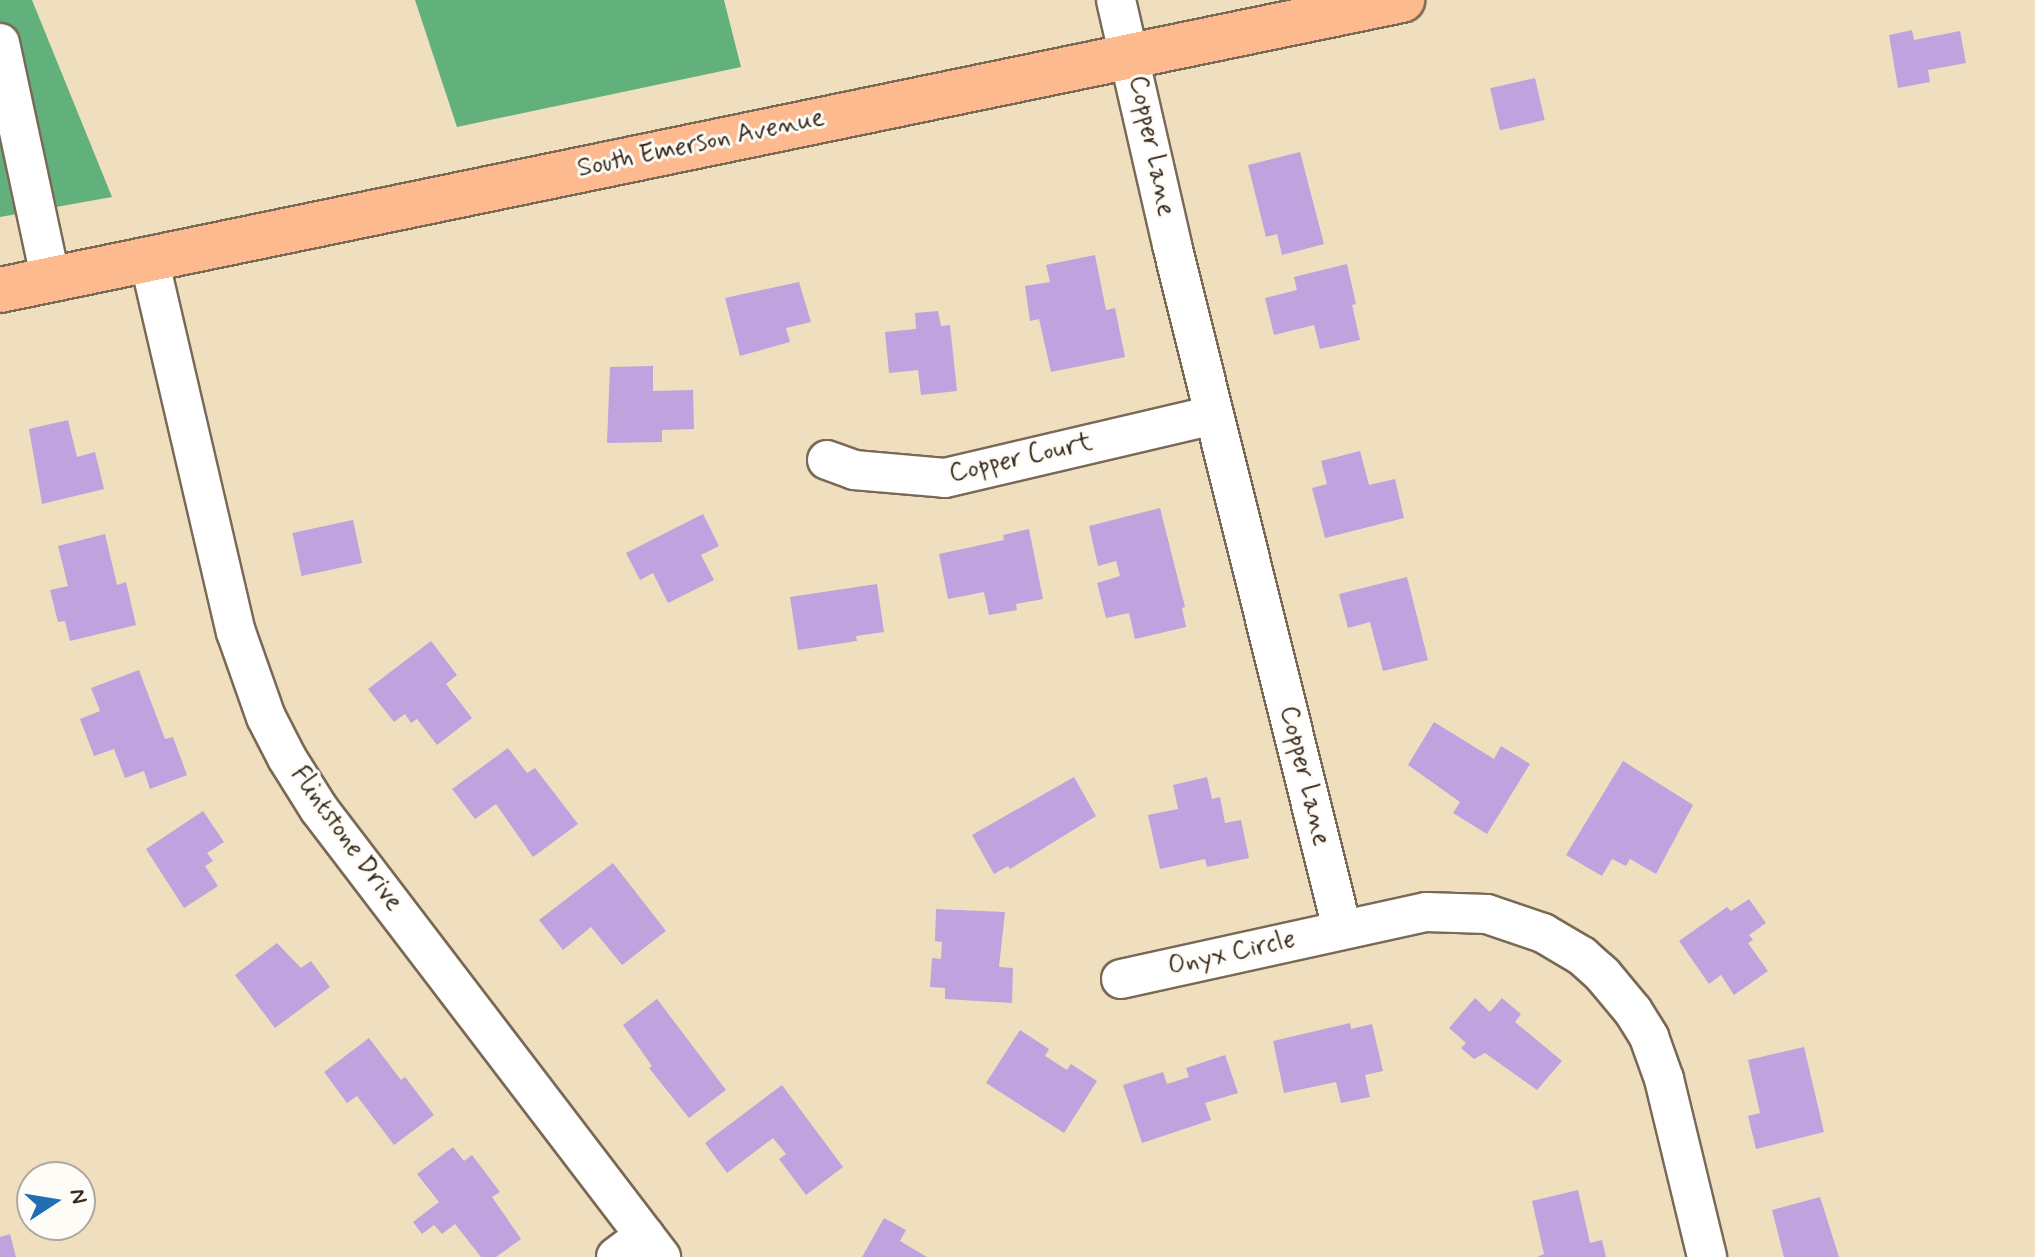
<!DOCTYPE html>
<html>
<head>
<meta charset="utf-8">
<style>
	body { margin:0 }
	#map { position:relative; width:2035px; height:1257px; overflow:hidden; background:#efdfbe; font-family:Mynerve,sans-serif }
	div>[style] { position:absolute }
	.forest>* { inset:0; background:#62b07b }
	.building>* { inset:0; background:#bea3df; transform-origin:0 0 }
	.roads { filter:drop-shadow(2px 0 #7a6956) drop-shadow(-2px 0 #7a6956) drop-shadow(0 2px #7a6956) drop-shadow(0 -2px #7a6956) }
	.minor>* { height:38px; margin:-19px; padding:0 19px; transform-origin:19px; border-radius:19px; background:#fff }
	.major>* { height:44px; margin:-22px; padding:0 22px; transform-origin:22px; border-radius:22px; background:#fcba8e }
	span { translate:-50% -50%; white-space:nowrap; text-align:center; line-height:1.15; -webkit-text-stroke:6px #fdfcf7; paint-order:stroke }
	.street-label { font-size:26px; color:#3b2a1e }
	.north { position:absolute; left:16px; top:1161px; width:80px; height:80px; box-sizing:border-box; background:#fdfcf7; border:2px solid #afa8a0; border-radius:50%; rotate:78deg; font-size:22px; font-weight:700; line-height:32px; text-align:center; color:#3b2a1e }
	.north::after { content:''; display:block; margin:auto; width:28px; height:36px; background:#1f6fb2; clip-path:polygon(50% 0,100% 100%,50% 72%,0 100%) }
</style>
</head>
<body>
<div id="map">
	<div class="forest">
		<div style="clip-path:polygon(0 0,32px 0,112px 197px,0 217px)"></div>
		<div style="clip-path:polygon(415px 0,724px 0,741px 67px,457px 127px)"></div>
	</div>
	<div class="building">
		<div style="clip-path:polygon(1912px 30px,1914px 40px,1960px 31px,1966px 63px,1928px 70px,1930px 82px,1898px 88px,1889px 35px)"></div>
		<div style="left:1535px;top:78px;width:43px;height:46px;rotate:77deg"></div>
		<div style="clip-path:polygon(1300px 152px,1324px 244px,1282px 255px,1277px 234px,1266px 237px,1248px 165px)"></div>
		<div style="clip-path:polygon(1095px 255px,1106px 310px,1115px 308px,1125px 357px,1051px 372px,1039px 319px,1030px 321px,1025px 286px,1050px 282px,1046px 265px)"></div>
		<div style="clip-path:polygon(1347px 264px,1356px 304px,1352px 305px,1360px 340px,1320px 349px,1314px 325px,1274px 335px,1265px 298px,1297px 290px,1294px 277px)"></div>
		<div style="clip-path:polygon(799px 282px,811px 322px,786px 328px,790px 342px,740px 356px,725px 298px)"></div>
		<div style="clip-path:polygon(938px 311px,941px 326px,950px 325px,957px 391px,921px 395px,918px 370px,889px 373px,885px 332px,916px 329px,915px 313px)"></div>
		<div style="clip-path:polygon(653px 366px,653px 391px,693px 390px,694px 429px,662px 430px,662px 442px,607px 443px,610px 367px)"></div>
		<div style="clip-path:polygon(68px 420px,77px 457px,95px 452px,104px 489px,42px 504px,29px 429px)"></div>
		<div style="clip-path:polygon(1360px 451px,1369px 485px,1395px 479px,1404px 518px,1325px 538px,1312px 488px,1327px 484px,1321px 461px)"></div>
		<div style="clip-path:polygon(1160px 508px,1185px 607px,1182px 608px,1186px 627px,1135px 639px,1129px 613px,1106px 618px,1097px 583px,1120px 576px,1116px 561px,1098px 566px,1089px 526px)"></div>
		<div style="clip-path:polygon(703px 514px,719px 546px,701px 555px,714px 580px,668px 603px,653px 573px,640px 580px,626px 553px)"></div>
		<div style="left:353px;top:520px;width:44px;height:62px;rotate:78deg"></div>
		<div style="clip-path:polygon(1029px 529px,1043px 599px,1016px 604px,1017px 610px,989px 615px,984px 592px,948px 599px,939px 554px,1004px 540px,1003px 535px)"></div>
		<div style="clip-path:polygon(105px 534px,117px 585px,126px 582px,136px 625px,70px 641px,65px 621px,58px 622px,50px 590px,68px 586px,58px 546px)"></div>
		<div style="clip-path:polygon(1407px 577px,1428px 660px,1383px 671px,1370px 622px,1348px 628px,1339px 594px)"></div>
		<div style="clip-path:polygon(877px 584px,884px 632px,856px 636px,857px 641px,798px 650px,790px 597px)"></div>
		<div style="clip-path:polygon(431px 641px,457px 675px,446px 684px,472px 718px,437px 745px,417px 719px,411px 723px,405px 714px,394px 722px,368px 689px)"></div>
		<div style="clip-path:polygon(139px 670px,165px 739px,173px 737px,187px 775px,150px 789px,144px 771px,125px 778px,114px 749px,94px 756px,80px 719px,100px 711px,91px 688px)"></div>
		<div style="clip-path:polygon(1434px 722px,1494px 759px,1501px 746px,1530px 764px,1487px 834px,1453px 813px,1460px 802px,1408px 765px)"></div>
		<div style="clip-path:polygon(508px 748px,527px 773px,535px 768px,578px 824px,533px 857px,496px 804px,475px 819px,452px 789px)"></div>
		<div style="clip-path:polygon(1623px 761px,1693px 805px,1656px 874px,1630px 859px,1626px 866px,1612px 859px,1602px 876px,1566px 855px)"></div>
		<div style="clip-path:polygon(1074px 777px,1096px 816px,1010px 869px,1008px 866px,994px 874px,972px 835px)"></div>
		<div style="clip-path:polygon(1207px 777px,1212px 799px,1220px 797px,1225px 823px,1241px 820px,1249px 858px,1207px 867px,1205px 859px,1160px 869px,1148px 815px,1178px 809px,1173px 785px)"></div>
		<div style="clip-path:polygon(203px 811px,224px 842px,207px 853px,213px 861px,205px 866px,218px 886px,184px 908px,146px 849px)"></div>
		<div style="clip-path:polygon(613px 863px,666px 931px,622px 965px,591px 927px,563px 950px,539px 920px)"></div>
		<div style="clip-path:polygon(1749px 899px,1766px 923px,1749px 935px,1753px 940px,1748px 943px,1768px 971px,1734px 995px,1721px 975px,1709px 984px,1679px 941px,1727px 907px,1731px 911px)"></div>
		<div style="clip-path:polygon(936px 909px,1005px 912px,999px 967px,1013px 968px,1012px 1003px,945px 999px,945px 988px,930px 987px,932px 958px,941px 959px,942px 942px,935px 941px)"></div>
		<div style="clip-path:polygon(277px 943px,301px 968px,311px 961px,330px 987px,275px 1028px,235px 975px)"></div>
		<div style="clip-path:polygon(1475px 998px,1490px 1012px,1502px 998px,1521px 1014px,1515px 1022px,1562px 1061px,1537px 1090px,1485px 1053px,1474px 1059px,1461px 1048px,1466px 1043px,1449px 1028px)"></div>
		<div style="clip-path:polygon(657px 999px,726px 1090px,689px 1118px,649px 1068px,652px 1066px,623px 1025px)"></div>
		<div style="clip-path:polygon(1350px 1023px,1351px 1029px,1372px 1024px,1383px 1071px,1365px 1075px,1370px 1097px,1341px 1103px,1336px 1082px,1284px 1093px,1273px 1041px)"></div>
		<div style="clip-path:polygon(1020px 1030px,1049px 1049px,1045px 1056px,1067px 1070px,1071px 1064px,1097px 1081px,1064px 1133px,986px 1083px)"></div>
		<div style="clip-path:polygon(369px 1038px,401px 1080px,405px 1077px,434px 1115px,394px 1145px,357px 1096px,347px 1103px,324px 1072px)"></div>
		<div style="clip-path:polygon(1804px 1047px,1824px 1132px,1756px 1149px,1748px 1116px,1760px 1113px,1748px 1060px)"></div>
		<div style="clip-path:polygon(1225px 1055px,1238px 1093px,1205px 1103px,1211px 1120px,1142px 1143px,1123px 1085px,1163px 1072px,1167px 1084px,1189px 1077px,1186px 1068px)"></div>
		<div style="clip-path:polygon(782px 1085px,843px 1167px,806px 1195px,779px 1159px,786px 1154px,773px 1138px,727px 1173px,705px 1143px)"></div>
		<div style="clip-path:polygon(453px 1147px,464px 1161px,472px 1155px,500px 1192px,492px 1197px,521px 1239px,496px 1257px,481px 1257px,455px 1224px,442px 1234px,434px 1225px,422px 1234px,413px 1222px,439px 1202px,417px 1174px)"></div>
		<div style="clip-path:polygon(1578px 1190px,1590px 1243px,1602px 1240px,1606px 1257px,1537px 1257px,1544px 1254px,1532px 1201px)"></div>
		<div style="clip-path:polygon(1820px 1197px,1839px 1257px,1784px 1257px,1772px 1210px)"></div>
		<div style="clip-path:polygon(884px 1218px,906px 1230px,900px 1241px,927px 1257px,862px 1257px)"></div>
		<div style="clip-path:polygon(10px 1234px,16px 1257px,0 1257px,0 1237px)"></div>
	</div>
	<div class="roads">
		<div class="minor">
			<div style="left:1116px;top:0;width:251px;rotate:77.1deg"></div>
			<div style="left:1172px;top:245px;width:705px;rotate:76.04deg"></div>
			<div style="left:0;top:43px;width:242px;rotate:77.9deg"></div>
			<div style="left:149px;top:259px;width:383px;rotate:76.9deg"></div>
			<div style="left:236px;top:632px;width:90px;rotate:70.6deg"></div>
			<div style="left:266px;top:717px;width:46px;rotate:62.9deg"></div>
			<div style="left:287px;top:758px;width:60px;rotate:57.9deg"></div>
			<div style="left:319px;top:809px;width:564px;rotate:52.64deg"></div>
			<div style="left:827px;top:460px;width:29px;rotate:20deg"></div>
			<div style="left:854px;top:470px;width:91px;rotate:5deg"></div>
			<div style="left:945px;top:478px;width:276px;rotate:-13.2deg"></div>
			<div style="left:1121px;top:979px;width:312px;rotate:-12.4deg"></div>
			<div style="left:1426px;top:912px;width:61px;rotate:1.9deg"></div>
			<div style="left:1487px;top:914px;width:59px;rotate:18.7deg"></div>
			<div style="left:1543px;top:933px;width:45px;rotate:30.5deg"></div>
			<div style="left:1582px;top:956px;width:28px;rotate:42deg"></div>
			<div style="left:1603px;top:975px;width:47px;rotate:50.2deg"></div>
			<div style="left:1633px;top:1011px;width:31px;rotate:58deg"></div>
			<div style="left:1649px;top:1037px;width:45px;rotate:70.3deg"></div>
			<div style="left:1664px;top:1079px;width:183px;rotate:76.4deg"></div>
			<div style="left:616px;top:1257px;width:36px;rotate:-37deg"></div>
		</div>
		<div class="major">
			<div style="left:0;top:290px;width:1432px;rotate:-11.69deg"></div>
		</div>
	</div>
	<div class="street-label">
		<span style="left:701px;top:144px;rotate:-12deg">South Emerson Avenue</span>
		<span style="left:1151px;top:146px;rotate:78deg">Copper Lane</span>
		<span style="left:1021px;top:459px;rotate:-13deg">Copper Court</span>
		<span style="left:1304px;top:776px;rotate:76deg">Copper Lane</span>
		<span style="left:346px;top:839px;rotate:54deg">Flintstone Drive</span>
		<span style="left:1232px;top:954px;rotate:-13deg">Onyx Circle</span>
	</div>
	<div class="north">N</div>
</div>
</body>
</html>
